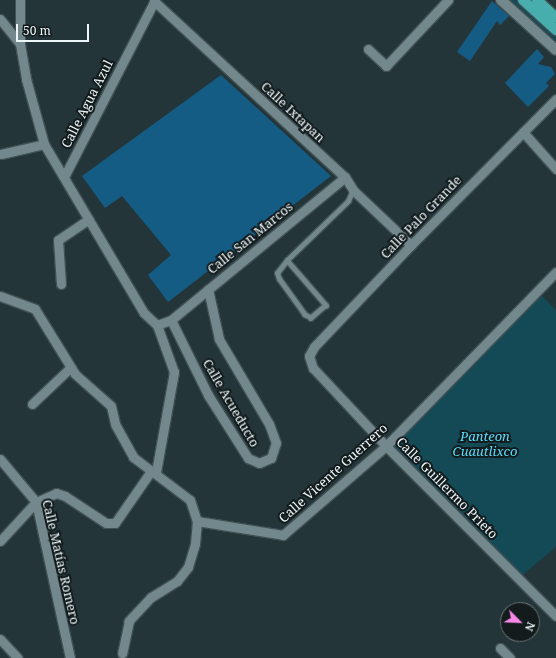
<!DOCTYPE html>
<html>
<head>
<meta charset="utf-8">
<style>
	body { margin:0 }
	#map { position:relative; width:556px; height:658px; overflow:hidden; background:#233539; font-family:"Noto Serif",serif }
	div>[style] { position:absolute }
	.green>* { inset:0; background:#144a56 }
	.building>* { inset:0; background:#155c84 }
	.roads { filter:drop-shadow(1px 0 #415154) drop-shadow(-1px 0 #415154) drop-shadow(0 1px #415154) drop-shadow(0 -1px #415154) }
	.service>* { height:4.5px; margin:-2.25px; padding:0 2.25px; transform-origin:2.25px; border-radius:2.25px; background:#73888d }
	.minor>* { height:9px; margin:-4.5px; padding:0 4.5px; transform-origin:4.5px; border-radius:4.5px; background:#73888d }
	.tertiary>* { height:10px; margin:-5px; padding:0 5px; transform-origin:5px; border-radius:5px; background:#73888d }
	.primary>* { height:10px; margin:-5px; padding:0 5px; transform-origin:5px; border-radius:5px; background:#48adad }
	span { translate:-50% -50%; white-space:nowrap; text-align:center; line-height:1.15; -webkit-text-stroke:4px #131b1d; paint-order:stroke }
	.street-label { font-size:13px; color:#ecf7fa }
	.park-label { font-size:13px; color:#58dffe; font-style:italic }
	.north { position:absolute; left:500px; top:602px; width:40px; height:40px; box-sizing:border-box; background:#131b1d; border:1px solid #6a7375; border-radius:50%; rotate:114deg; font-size:11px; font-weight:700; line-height:16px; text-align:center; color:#ecf7fa }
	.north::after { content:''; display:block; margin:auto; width:14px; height:18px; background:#f988e9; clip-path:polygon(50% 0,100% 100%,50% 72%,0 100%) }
	.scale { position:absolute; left:16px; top:24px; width:73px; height:18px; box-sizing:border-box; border:2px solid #ecf7fa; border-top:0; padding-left:5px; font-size:12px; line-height:14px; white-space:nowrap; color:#ecf7fa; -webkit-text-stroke:3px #131b1d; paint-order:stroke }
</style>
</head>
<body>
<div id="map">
	<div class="green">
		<div style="clip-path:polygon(501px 0,523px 0,556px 30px,556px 50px)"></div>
		<div style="clip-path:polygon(537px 291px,556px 310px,556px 547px,519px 578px,386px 446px)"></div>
	</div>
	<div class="building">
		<div style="clip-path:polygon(492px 1px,509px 16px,500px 25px,497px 21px,470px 61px,457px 52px)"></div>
		<div style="clip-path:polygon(537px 49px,544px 57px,538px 64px,551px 67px,555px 74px,546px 83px,549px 86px,528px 107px,505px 83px)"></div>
		<div style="clip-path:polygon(221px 75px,331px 176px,168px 302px,148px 275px,171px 255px,122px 196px,105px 208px,82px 176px)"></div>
	</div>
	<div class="roads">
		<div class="service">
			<div style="left:287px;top:260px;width:60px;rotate:49.1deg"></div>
			<div style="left:326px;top:305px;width:20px;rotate:139deg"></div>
			<div style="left:311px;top:318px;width:7px;rotate:-153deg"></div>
			<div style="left:305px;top:315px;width:44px;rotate:-125.8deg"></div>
			<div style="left:279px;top:279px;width:6px;rotate:-108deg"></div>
			<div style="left:277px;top:273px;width:16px;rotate:-52deg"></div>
			<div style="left:287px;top:260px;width:85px;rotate:-44deg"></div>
			<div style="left:348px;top:201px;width:12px;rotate:-66deg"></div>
		</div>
		<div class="minor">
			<div style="left:20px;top:0;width:44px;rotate:90deg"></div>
			<div style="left:20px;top:44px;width:36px;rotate:80deg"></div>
			<div style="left:26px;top:79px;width:67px;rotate:74.5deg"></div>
			<div style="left:44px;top:144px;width:196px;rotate:59.4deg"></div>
			<div style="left:144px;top:313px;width:18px;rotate:43deg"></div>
			<div style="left:157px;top:325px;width:15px;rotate:-20deg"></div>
			<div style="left:171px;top:320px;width:225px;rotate:-39.4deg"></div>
			<div style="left:154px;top:1px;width:260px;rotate:42.7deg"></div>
			<div style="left:345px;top:177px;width:15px;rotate:58deg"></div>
			<div style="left:353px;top:190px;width:80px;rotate:43.5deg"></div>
			<div style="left:0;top:19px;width:32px;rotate:51deg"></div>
			<div style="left:368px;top:49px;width:25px;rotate:43deg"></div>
			<div style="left:386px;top:66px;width:91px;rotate:-46.8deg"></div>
			<div style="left:556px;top:99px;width:206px;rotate:134.8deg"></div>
			<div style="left:411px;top:245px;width:141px;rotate:133.6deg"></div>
			<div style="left:314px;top:347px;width:10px;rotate:119deg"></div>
			<div style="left:309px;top:356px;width:13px;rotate:72deg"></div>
			<div style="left:313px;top:368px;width:107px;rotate:46.9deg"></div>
			<div style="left:386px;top:446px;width:240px;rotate:45deg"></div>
			<div style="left:523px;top:132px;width:50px;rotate:48.3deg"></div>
			<div style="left:1px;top:154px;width:44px;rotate:-13.1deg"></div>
			<div style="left:64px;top:177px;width:199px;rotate:-62.8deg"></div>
			<div style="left:61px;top:284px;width:44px;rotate:-93.9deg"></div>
			<div style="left:58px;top:240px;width:37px;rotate:-34deg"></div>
			<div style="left:0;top:296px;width:37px;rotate:20deg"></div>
			<div style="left:35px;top:309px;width:76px;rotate:58.4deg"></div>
			<div style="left:75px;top:374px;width:48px;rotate:41.6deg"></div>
			<div style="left:111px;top:406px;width:18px;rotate:77deg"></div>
			<div style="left:115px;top:424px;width:38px;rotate:61deg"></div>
			<div style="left:133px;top:457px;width:71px;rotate:37deg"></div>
			<div style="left:190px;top:500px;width:22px;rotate:72deg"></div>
			<div style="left:197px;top:521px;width:23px;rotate:95deg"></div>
			<div style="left:195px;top:544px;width:24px;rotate:107deg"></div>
			<div style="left:188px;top:567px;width:18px;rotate:128deg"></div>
			<div style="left:177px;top:581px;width:31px;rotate:148deg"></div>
			<div style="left:151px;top:597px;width:33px;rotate:133deg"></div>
			<div style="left:129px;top:621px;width:33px;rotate:102deg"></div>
			<div style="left:171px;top:320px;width:84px;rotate:63.7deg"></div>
			<div style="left:208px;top:395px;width:75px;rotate:57.6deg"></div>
			<div style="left:248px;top:458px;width:12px;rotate:24deg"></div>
			<div style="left:259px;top:463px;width:13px;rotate:-23deg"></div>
			<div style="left:271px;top:458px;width:16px;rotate:-72deg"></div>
			<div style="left:276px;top:443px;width:20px;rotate:-110deg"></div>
			<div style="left:269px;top:424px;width:99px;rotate:-120.5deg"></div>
			<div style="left:219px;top:339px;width:51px;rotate:-102.4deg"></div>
			<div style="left:32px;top:404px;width:52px;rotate:-43.5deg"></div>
			<div style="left:0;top:459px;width:56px;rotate:50.1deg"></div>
			<div style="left:36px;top:502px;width:160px;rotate:77.7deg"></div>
			<div style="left:156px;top:472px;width:102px;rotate:-79.8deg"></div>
			<div style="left:174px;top:372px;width:50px;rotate:-109.9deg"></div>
			<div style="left:197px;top:521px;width:87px;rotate:9.2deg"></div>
			<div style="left:283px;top:535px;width:136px;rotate:-40.8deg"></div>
			<div style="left:386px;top:446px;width:243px;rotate:-45.7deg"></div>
			<div style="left:0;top:541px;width:53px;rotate:-47.3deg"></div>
			<div style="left:36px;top:502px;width:22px;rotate:-24deg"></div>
			<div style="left:56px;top:493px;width:9px;rotate:18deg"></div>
			<div style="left:65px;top:496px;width:49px;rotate:33.4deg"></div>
			<div style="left:106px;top:523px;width:9px"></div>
			<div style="left:115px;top:523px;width:63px;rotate:-55.3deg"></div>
			<div style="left:0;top:639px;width:26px;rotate:47deg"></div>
			<div style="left:500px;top:648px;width:14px;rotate:45deg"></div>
		</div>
		<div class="tertiary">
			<div style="left:501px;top:0;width:74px;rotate:42.3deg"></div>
		</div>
		<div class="primary">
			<div style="left:523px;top:0;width:45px;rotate:42.3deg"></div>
			<div style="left:537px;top:0;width:26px;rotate:43deg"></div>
		</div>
	</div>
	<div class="street-label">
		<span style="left:87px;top:104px;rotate:-63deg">Calle Agua Azul</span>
		<span style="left:293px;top:112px;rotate:43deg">Calle Ixtapan</span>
		<span style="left:421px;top:217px;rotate:-46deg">Calle Palo Grande</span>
		<span style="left:250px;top:238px;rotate:-39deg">Calle San Marcos</span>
		<span style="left:231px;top:403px;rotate:60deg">Calle Acueducto</span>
		<span style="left:333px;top:473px;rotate:-42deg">Calle Vicente Guerrero</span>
		<span style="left:447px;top:488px;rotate:45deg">Calle Guillermo Prieto</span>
		<span style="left:61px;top:562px;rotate:77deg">Calle Matías Romero</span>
	</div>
	<div class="park-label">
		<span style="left:485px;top:444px">Panteon<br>Cuautlixco</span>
	</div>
	<div class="north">N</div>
	<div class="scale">50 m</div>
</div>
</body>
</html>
